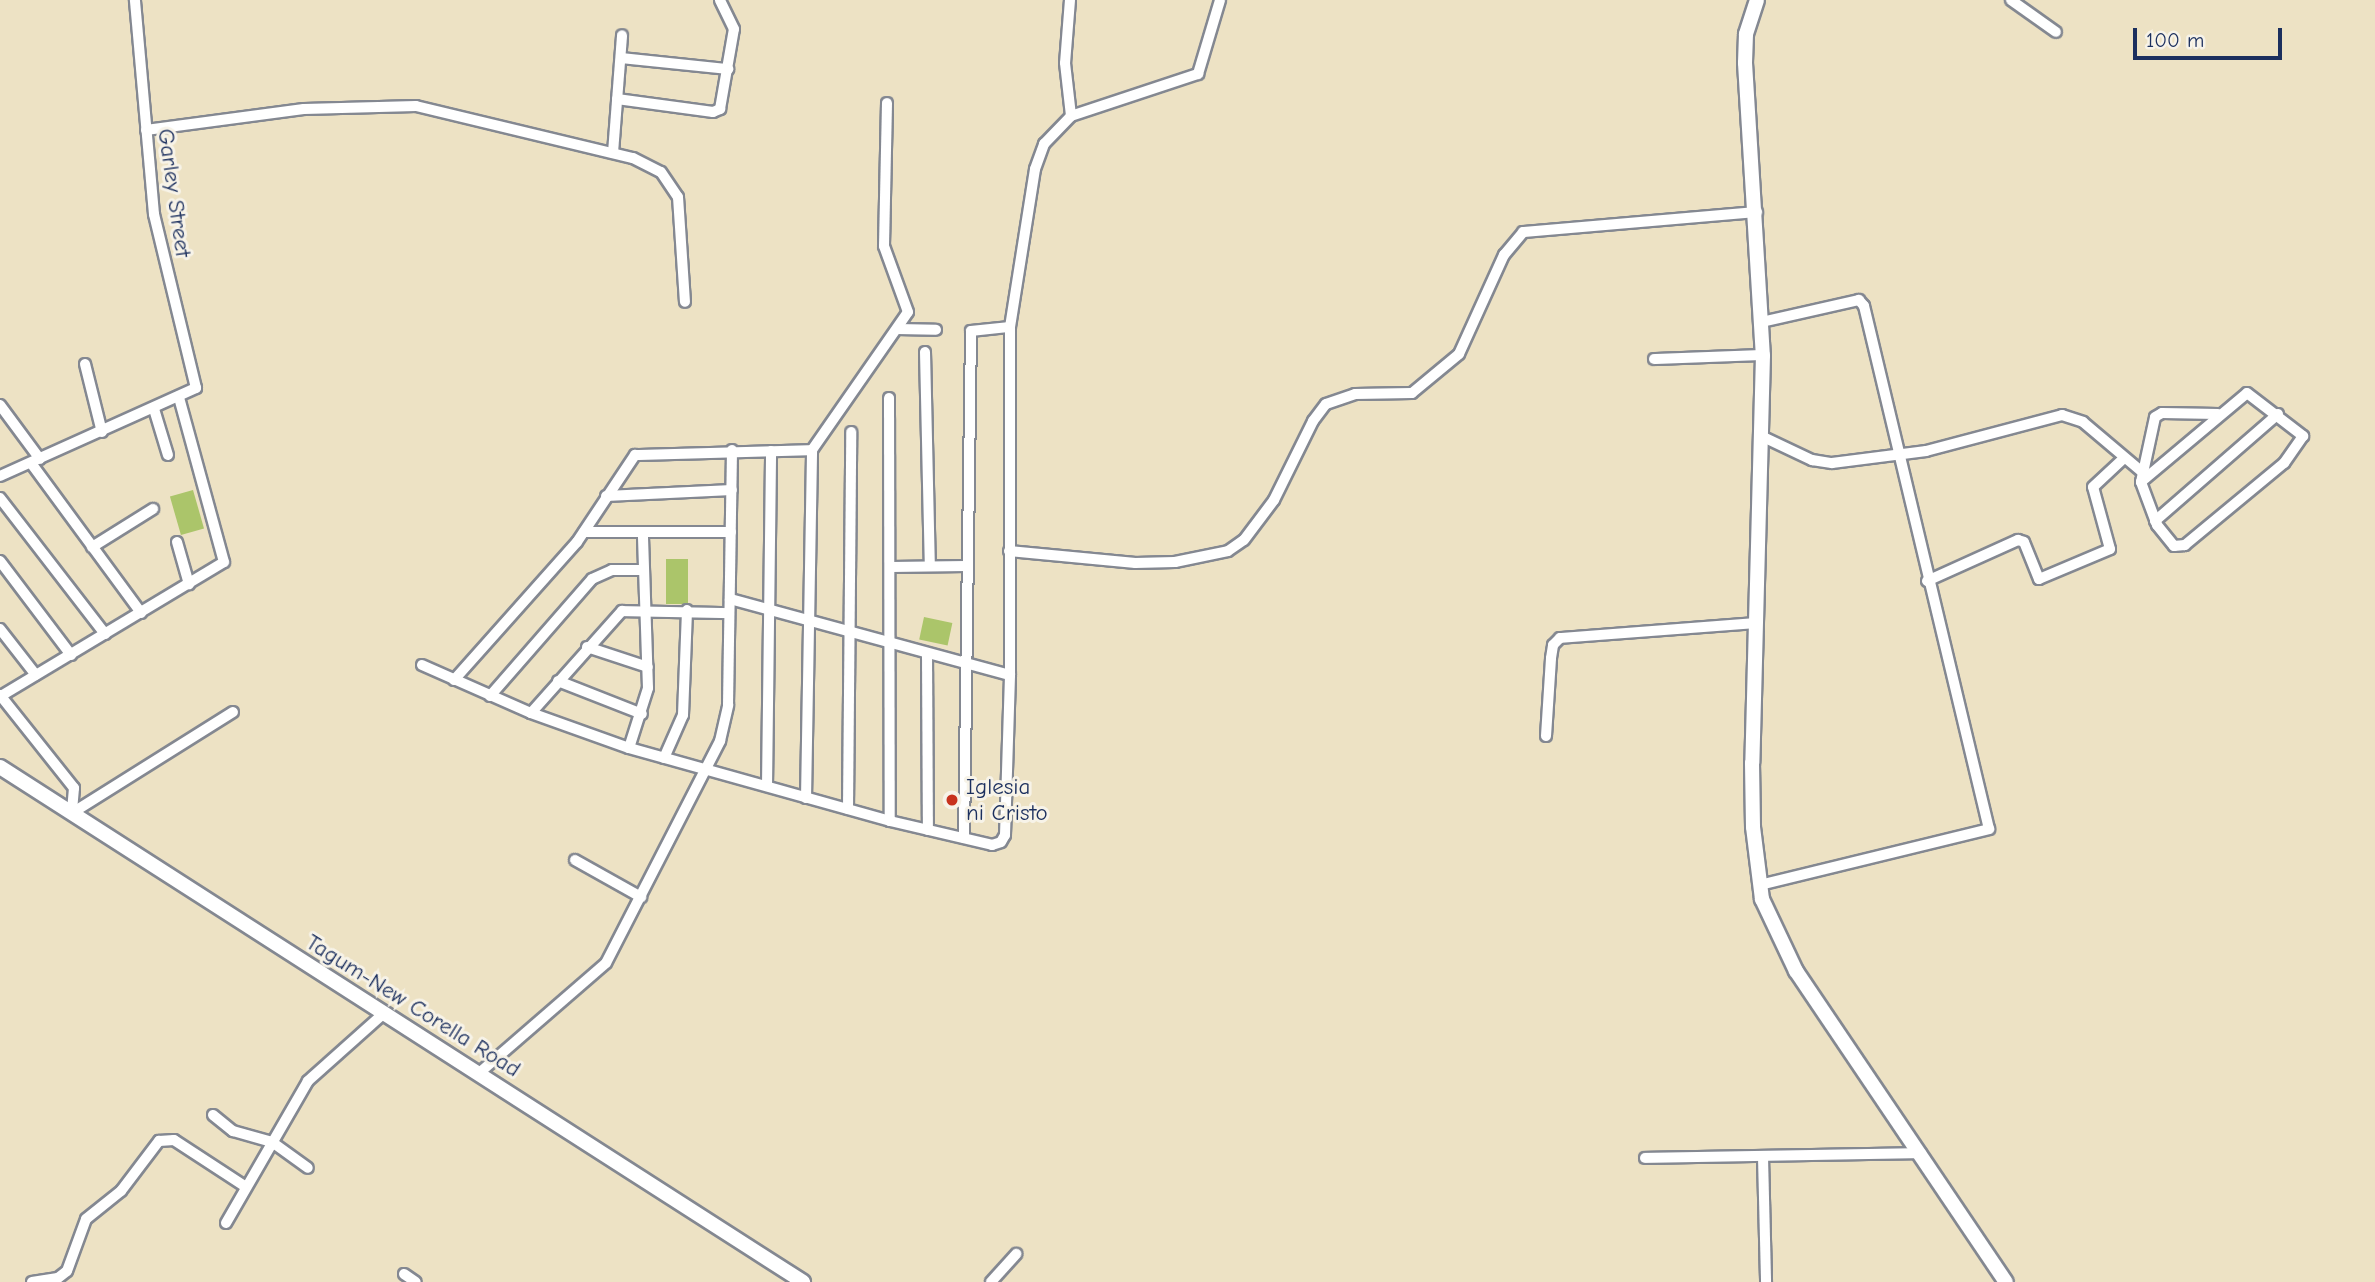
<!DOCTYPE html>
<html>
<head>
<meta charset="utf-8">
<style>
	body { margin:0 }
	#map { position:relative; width:2375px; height:1282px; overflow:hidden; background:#ede2c4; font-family:"Comic Neue",sans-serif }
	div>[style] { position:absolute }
	.green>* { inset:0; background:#abc56a; transform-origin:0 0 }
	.roads { filter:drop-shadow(2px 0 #848891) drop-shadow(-2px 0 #848891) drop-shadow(0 2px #848891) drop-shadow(0 -2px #848891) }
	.street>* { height:10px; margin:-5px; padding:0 5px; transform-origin:5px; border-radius:5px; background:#fff }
	.secondary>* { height:14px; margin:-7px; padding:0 7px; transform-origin:7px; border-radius:7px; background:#fff }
	.dots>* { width:19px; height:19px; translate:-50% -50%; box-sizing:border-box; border:4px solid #f7f3e8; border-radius:50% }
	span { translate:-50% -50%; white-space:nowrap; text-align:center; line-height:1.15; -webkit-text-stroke:6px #f7f3e8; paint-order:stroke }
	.street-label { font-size:23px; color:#1b2f5e }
	.poi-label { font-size:23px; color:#1b2f5e }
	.left { translate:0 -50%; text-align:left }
	.scale { position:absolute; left:2133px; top:28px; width:149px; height:32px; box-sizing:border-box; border:4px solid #1b2f5e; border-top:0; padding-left:9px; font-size:21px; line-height:24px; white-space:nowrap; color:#1b2f5e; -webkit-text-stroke:5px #f7f3e8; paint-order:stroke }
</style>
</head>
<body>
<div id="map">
	<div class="green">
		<div style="left:193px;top:490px;width:40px;height:24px;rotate:74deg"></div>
		<div style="left:666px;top:559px;width:22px;height:45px"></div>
		<div style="left:924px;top:617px;width:29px;height:23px;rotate:12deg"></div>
	</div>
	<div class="roads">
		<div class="street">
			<div style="left:1070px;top:0;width:63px;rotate:94.5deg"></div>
			<div style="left:1065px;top:63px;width:53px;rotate:83.5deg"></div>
			<div style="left:2011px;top:0;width:55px;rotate:35.4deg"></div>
			<div style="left:621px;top:58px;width:108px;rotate:5.9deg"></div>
			<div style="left:617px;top:99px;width:97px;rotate:7.7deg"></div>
			<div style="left:713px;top:112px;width:8px;rotate:-23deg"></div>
			<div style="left:720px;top:109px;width:81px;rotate:-80.1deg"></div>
			<div style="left:734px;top:29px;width:32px;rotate:-116deg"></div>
			<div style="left:146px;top:130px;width:159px;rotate:-7.6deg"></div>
			<div style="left:304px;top:109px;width:112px;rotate:-1.5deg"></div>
			<div style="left:416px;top:106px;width:223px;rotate:13.5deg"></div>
			<div style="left:633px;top:158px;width:31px;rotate:27deg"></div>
			<div style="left:661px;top:172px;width:30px;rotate:56deg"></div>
			<div style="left:678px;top:197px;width:105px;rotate:86.2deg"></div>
			<div style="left:613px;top:153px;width:118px;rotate:-85.6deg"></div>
			<div style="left:897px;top:329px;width:39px;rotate:1deg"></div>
			<div style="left:925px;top:352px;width:214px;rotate:88.7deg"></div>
			<div style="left:1654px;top:359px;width:109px;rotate:-2.1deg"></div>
			<div style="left:85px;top:364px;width:70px;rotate:76deg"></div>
			<div style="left:889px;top:398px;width:423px;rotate:89.9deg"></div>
			<div style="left:0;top:405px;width:67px;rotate:53.5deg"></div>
			<div style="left:154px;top:409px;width:48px;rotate:73.1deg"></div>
			<div style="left:1759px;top:435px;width:59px;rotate:25.3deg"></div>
			<div style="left:1812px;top:460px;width:20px;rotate:9deg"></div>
			<div style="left:1832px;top:463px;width:95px;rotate:-7.3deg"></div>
			<div style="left:1926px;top:451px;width:141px;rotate:-14.8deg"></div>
			<div style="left:2062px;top:415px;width:22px;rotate:18deg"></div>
			<div style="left:2083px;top:422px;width:76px;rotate:40.2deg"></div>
			<div style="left:31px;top:463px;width:186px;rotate:53.7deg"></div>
			<div style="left:0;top:476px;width:215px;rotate:-24.2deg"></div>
			<div style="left:196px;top:388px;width:179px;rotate:-103.6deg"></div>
			<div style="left:154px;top:214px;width:215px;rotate:-95.1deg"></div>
			<div style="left:2141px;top:482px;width:138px;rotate:-40deg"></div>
			<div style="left:2247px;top:393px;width:71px;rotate:37.5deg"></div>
			<div style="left:2303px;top:436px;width:33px;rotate:125deg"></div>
			<div style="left:2284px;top:463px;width:129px;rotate:140.4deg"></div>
			<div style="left:2185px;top:545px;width:11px;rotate:175deg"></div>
			<div style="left:2174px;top:546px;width:27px;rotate:-129deg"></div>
			<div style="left:2157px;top:525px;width:46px;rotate:-110.4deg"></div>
			<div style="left:2141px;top:482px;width:66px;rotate:-77.8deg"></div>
			<div style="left:2155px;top:417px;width:8px;rotate:-30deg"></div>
			<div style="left:2162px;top:413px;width:56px;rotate:1deg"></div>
			<div style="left:606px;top:496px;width:126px;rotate:-2.7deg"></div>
			<div style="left:0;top:498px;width:172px;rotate:52.3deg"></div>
			<div style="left:2155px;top:521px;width:163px;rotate:-41deg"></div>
			<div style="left:584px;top:532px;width:147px"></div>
			<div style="left:177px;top:542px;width:44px;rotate:74.1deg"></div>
			<div style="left:92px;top:547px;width:72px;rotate:-31.9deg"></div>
			<div style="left:1009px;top:551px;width:127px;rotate:5.4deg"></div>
			<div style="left:1135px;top:563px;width:40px;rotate:-1.4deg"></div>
			<div style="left:1175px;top:562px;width:54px;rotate:-11.7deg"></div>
			<div style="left:1228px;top:551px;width:19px;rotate:-35deg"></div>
			<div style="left:1244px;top:540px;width:50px;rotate:-53.1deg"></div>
			<div style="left:1274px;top:500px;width:88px;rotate:-63.7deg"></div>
			<div style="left:1313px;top:421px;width:21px;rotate:-53deg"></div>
			<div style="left:1326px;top:404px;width:31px;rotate:-19deg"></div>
			<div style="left:1355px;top:394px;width:57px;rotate:-1deg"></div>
			<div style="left:1412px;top:393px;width:61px;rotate:-39.7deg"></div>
			<div style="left:1459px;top:354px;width:109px;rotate:-65.6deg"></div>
			<div style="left:1504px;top:255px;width:30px;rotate:-50deg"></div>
			<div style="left:1523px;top:232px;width:235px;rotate:-4.9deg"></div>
			<div style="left:0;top:561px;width:118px;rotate:52.9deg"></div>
			<div style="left:891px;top:567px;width:75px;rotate:-0.8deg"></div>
			<div style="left:1927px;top:581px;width:100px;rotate:-24.3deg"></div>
			<div style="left:2018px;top:540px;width:6px;rotate:18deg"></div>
			<div style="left:2024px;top:542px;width:40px;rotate:68deg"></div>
			<div style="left:2039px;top:579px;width:77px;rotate:-22.9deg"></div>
			<div style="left:2110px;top:549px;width:64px;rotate:-105.3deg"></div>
			<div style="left:2093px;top:487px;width:42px;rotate:-43.1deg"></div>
			<div style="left:730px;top:599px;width:290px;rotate:15.2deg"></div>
			<div style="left:0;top:629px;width:58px;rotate:52deg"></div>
			<div style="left:587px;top:647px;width:64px;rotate:18.2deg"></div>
			<div style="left:927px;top:653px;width:177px;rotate:89.7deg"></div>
			<div style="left:422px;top:665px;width:119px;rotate:23.8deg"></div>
			<div style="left:531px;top:713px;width:104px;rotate:19.7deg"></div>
			<div style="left:629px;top:748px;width:271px;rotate:15.6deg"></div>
			<div style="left:890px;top:821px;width:105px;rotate:13.2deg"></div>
			<div style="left:992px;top:845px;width:9px;rotate:-18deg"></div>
			<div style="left:1001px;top:842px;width:8px;rotate:-60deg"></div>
			<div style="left:1005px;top:835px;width:160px;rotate:-88.2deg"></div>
			<div style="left:1010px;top:675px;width:348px;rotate:-90deg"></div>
			<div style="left:1010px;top:327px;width:160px;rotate:-81deg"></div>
			<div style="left:1035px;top:169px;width:27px;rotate:-70deg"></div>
			<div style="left:1044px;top:144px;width:39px;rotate:-46deg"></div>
			<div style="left:1071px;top:116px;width:134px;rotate:-18.3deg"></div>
			<div style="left:1198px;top:74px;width:77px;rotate:-73.4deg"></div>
			<div style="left:454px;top:680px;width:185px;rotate:-48.3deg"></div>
			<div style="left:577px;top:542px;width:105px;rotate:-56.3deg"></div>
			<div style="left:635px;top:455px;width:177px;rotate:-1.6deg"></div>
			<div style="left:558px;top:681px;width:90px;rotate:21.4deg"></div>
			<div style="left:0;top:695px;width:119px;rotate:51.5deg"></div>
			<div style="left:74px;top:788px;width:25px;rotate:95deg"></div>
			<div style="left:1px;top:696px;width:260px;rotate:-31deg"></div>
			<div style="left:224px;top:562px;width:171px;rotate:-105.3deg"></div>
			<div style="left:490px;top:696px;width:155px;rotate:-48.9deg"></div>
			<div style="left:592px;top:579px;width:22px;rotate:-24deg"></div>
			<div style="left:612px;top:570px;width:32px"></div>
			<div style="left:531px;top:713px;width:137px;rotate:-48.3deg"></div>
			<div style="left:622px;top:611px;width:107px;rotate:1.1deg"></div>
			<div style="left:1546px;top:736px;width:78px;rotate:-86.3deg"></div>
			<div style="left:1551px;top:658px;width:13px;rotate:-81deg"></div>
			<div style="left:1553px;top:645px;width:10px;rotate:-45deg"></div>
			<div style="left:1560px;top:638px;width:195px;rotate:-4.4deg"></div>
			<div style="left:629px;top:748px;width:63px;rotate:-72.4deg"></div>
			<div style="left:648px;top:688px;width:154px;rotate:-91.9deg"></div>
			<div style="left:664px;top:758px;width:47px;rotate:-66.2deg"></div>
			<div style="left:683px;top:715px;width:105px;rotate:-87.8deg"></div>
			<div style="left:767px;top:786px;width:335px;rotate:-89.3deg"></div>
			<div style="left:806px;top:798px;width:348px;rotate:-89deg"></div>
			<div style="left:812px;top:450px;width:168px;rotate:-55.2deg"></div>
			<div style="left:908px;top:312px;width:70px;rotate:-110deg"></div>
			<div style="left:884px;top:246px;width:143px;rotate:-88.8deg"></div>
			<div style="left:848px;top:809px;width:377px;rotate:-89.5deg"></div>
			<div style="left:72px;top:813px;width:190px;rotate:-32.1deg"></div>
			<div style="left:964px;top:838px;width:507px;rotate:-89.21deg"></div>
			<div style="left:971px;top:331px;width:39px;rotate:-6deg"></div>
			<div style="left:575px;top:860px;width:76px;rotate:29.3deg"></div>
			<div style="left:1760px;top:885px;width:236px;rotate:-13.7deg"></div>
			<div style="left:1989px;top:829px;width:538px;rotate:-103.44deg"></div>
			<div style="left:1864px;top:306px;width:8px;rotate:-130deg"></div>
			<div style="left:1859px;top:300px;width:100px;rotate:167.3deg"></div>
			<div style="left:478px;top:1074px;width:169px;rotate:-40.9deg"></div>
			<div style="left:606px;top:963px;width:250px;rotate:-62.8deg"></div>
			<div style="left:720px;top:741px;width:37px;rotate:-77deg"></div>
			<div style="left:728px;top:705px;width:255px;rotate:-89.1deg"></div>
			<div style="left:213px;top:1115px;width:26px;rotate:39deg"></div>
			<div style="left:233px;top:1131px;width:41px;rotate:15.8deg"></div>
			<div style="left:272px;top:1142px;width:44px;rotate:35.8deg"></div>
			<div style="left:1763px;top:1157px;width:125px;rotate:88.6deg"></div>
			<div style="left:1645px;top:1158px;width:276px;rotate:-1deg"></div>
			<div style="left:226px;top:1223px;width:164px;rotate:-60deg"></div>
			<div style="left:308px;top:1081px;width:102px;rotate:-41.8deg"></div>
			<div style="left:404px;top:1274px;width:14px;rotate:34deg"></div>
			<div style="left:32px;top:1282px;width:26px;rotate:-9deg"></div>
			<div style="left:58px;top:1278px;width:11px;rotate:-38deg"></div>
			<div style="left:67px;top:1271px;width:55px;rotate:-69.9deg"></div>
			<div style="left:86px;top:1219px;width:45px;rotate:-38.7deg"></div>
			<div style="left:121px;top:1191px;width:63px;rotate:-52.8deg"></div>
			<div style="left:159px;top:1141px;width:15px;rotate:-4deg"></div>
			<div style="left:174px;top:1140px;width:86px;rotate:33.1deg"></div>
			<div style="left:991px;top:1282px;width:38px;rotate:-48deg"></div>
		</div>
		<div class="secondary">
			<div style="left:1757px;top:0;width:36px;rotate:108deg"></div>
			<div style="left:1746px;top:34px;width:29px;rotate:92deg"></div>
			<div style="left:1745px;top:63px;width:293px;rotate:86.5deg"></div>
			<div style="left:1763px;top:355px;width:408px;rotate:91.5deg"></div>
			<div style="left:1752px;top:763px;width:64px;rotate:89.1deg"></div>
			<div style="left:1753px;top:827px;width:73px;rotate:82.9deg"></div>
			<div style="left:1762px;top:899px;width:80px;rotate:64.7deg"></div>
			<div style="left:1796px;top:971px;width:375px;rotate:56deg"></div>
			<div style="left:0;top:767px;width:954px;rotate:32.67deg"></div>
		</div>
	</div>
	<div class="dots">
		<div style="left:952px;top:800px;background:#c8321e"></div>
	</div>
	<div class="street-label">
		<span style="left:174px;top:193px;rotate:82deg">Garley Street</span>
		<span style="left:413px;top:1006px;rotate:32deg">Tagum-New Corella Road</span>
	</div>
	<div class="poi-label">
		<span class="left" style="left:966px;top:800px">Iglesia<br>ni Cristo</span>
	</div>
	<div class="scale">100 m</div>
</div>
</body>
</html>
